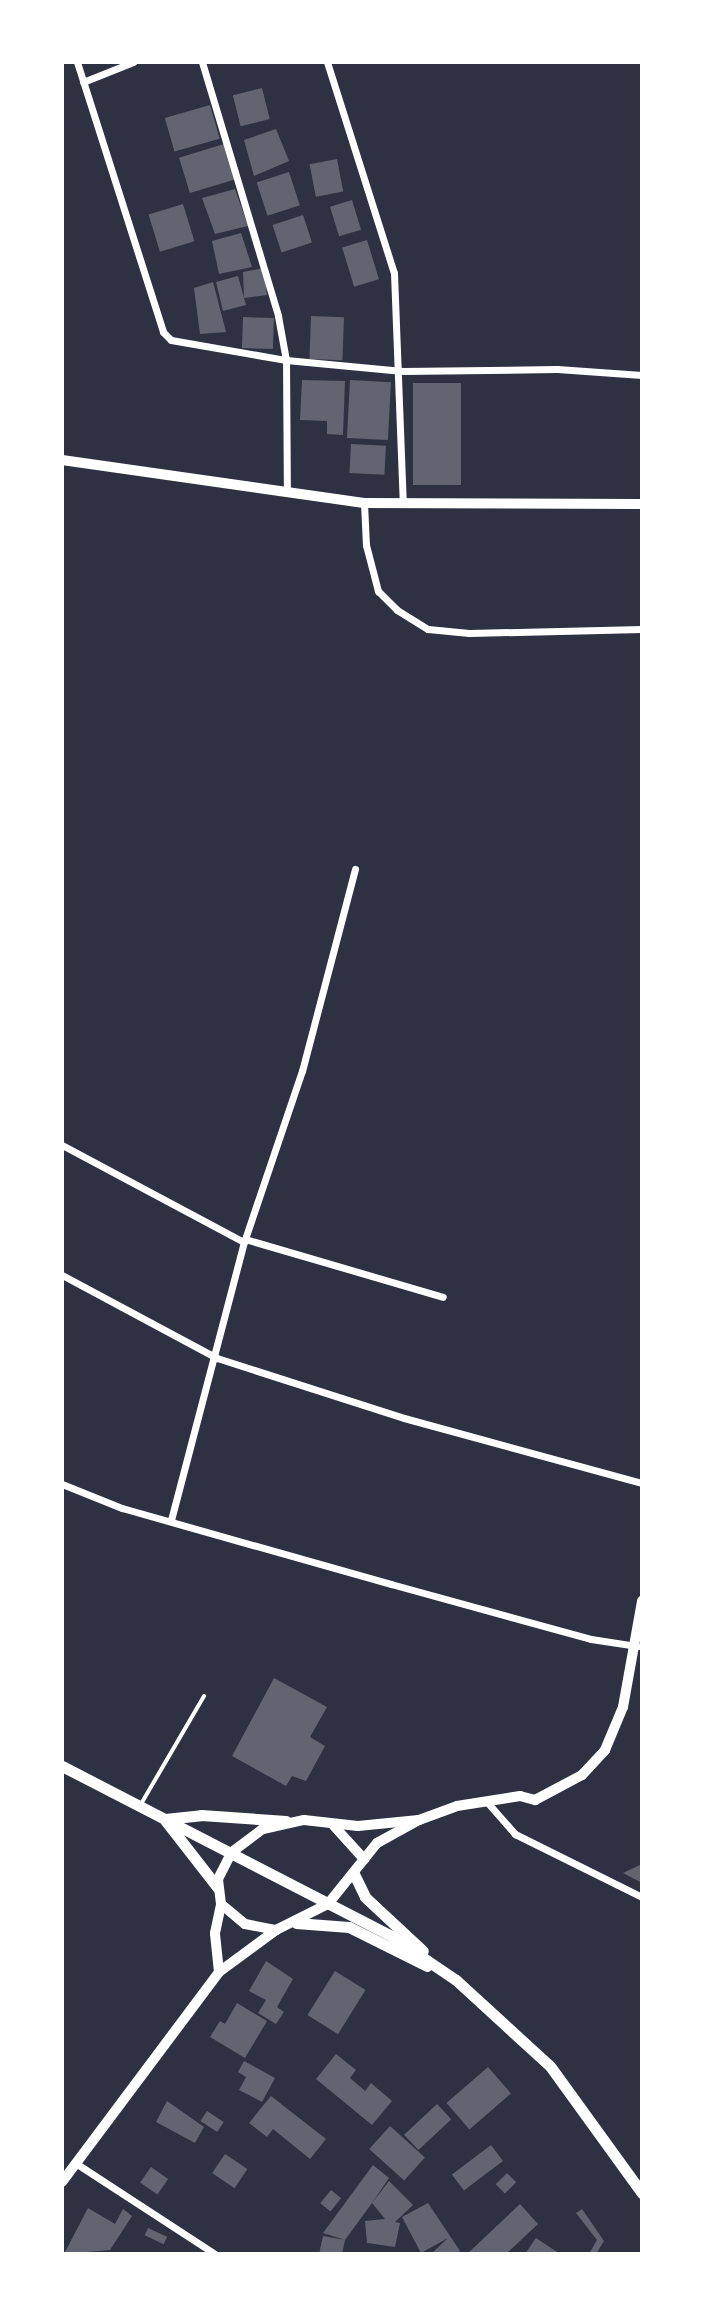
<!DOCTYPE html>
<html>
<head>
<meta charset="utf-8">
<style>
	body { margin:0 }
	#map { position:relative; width:704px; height:2316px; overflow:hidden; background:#2d3142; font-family:Jost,sans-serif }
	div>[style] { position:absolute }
	.building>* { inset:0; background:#626471; transform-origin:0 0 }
	.service>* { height:4px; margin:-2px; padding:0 2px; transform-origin:2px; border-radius:2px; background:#fff }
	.minor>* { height:7px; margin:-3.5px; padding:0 3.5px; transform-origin:3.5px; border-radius:3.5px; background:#fff }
	.secondary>* { height:10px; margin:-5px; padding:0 5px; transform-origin:5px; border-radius:5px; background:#fff }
	.primary>* { height:11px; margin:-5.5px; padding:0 5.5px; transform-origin:5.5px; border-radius:5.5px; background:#fff }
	span { translate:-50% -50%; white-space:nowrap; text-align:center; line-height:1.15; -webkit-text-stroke:7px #fff; paint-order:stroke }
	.frame { position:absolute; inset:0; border:64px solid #fff; pointer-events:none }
</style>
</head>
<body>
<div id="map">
	<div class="building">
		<div style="left:262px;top:88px;width:32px;height:30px;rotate:76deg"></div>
		<div style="left:210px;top:105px;width:35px;height:47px;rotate:74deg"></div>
		<div style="clip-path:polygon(276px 129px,289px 161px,254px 176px,244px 140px)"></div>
		<div style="left:224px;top:144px;width:37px;height:47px;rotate:73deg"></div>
		<div style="left:337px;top:159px;width:33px;height:28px;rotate:79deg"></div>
		<div style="left:289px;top:172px;width:35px;height:34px;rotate:72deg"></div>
		<div style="clip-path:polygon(235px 189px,248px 226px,215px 234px,202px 198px)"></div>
		<div style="left:352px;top:200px;width:31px;height:23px;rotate:73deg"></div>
		<div style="left:183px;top:204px;width:39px;height:36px;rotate:73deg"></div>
		<div style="left:303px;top:215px;width:29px;height:32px;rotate:72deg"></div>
		<div style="clip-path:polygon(241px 233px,252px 267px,219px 274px,212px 241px)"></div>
		<div style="left:367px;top:240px;width:41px;height:26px;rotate:73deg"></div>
		<div style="clip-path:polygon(264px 268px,267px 295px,244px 298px,246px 305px,223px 311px,216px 282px,238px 276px,244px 298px,243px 272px)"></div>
		<div style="clip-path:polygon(213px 282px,226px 332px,200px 334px,194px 288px)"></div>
		<div style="left:311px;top:316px;width:33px;height:43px;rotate:2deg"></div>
		<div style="left:243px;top:317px;width:31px;height:31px;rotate:2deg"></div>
		<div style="clip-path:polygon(302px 380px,345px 381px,343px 435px,327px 434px,327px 421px,300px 420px)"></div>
		<div style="left:350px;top:380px;width:41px;height:58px;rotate:3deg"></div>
		<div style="left:413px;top:383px;width:48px;height:102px"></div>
		<div style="left:351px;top:444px;width:35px;height:29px;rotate:3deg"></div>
		<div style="clip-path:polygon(274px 1678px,327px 1707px,310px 1737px,325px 1746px,306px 1781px,292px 1776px,286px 1786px,232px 1756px)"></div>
		<div style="clip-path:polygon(642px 1864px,642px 1883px,623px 1873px)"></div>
		<div style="clip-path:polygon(266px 1961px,293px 1979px,277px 2007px,284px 2012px,276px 2024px,258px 2013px,266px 2000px,249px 1991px)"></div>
		<div style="left:335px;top:1971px;width:36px;height:52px;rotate:32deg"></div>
		<div style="clip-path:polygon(237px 2003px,267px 2021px,245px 2058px,210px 2037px,220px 2021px,225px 2024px)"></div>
		<div style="clip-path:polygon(336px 2054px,356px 2070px,350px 2078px,365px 2091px,371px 2083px,392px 2101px,372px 2125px,316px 2079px)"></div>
		<div style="clip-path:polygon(244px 2061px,275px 2078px,262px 2102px,239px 2090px,246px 2077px,238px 2072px)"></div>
		<div style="left:488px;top:2067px;width:35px;height:55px;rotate:49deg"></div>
		<div style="clip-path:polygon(271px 2096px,326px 2139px,310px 2159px,273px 2129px,267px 2137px,249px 2123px)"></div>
		<div style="clip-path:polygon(167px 2101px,204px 2127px,195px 2143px,156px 2122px)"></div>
		<div style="left:437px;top:2104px;width:21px;height:45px;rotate:47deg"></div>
		<div style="left:207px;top:2111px;width:20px;height:12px;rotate:33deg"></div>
		<div style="left:390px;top:2126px;width:47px;height:31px;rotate:42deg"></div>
		<div style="left:491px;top:2145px;width:20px;height:49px;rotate:53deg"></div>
		<div style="left:225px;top:2154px;width:27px;height:23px;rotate:34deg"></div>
		<div style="clip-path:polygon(373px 2165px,389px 2178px,372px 2203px,389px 2181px,413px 2205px,395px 2222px,400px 2223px,395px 2247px,367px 2243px,365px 2221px,385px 2219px,372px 2203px,345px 2240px,342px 2254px,319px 2254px,323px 2236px,345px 2240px,323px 2233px)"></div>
		<div style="left:151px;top:2167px;width:21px;height:19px;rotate:35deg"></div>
		<div style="left:507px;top:2173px;width:13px;height:16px;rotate:45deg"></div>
		<div style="left:331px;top:2190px;width:13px;height:17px;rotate:39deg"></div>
		<div style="clip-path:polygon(428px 2203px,460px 2251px,456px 2254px,431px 2254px,448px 2238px,421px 2253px,402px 2217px)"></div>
		<div style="clip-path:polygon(520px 2204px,538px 2224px,506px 2254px,467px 2254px)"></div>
		<div style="clip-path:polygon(88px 2208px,115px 2224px,123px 2209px,132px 2216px,110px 2250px,64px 2254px)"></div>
		<div style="clip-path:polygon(582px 2209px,604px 2241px,596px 2254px,589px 2254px,597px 2240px,576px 2213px)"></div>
		<div style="left:148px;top:2228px;width:21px;height:8px;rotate:25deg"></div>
		<div style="clip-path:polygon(536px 2238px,560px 2254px,525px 2254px)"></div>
	</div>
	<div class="service">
		<div style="left:141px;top:1804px;width:125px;rotate:-59.7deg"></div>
	</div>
	<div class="minor">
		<div style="left:77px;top:62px;width:283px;rotate:72.3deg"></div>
		<div style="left:163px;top:332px;width:11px;rotate:45deg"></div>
		<div style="left:171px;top:340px;width:117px;rotate:9.9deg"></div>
		<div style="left:286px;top:360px;width:117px;rotate:5.4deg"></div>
		<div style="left:402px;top:371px;width:155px;rotate:-0.7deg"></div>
		<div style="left:557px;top:369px;width:85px;rotate:4deg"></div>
		<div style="left:202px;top:62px;width:265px;rotate:73.3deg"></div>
		<div style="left:278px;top:316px;width:45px;rotate:79.7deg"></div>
		<div style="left:286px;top:360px;width:133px;rotate:89.6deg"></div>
		<div style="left:327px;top:62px;width:221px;rotate:72.4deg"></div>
		<div style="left:394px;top:273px;width:231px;rotate:87.8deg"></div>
		<div style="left:83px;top:82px;width:54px;rotate:-21.8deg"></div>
		<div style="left:364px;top:503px;width:42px;rotate:87.3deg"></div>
		<div style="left:366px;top:545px;width:48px;rotate:75.4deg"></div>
		<div style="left:378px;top:591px;width:27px;rotate:45deg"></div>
		<div style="left:397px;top:610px;width:36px;rotate:32deg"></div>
		<div style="left:428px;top:629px;width:41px;rotate:5.6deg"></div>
		<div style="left:469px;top:633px;width:173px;rotate:-1.3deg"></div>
		<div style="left:62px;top:1145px;width:206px;rotate:28.1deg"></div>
		<div style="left:245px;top:1239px;width:206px;rotate:16.3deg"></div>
		<div style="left:62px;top:1275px;width:176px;rotate:28.2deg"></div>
		<div style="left:217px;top:1358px;width:196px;rotate:17.8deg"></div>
		<div style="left:404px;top:1418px;width:247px;rotate:15.3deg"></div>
		<div style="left:62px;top:1484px;width:65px;rotate:21.8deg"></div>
		<div style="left:122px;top:1508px;width:280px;rotate:15.8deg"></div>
		<div style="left:391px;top:1584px;width:207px;rotate:15.4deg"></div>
		<div style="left:591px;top:1639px;width:47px;rotate:8.7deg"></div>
		<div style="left:171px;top:1520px;width:287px;rotate:-75.3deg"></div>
		<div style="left:244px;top:1242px;width:181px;rotate:-71.3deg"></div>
		<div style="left:302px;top:1071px;width:209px;rotate:-75.3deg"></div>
		<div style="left:487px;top:1802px;width:43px;rotate:48.8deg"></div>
		<div style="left:515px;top:1834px;width:142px;rotate:26.4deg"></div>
		<div style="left:77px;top:2164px;width:165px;rotate:33.1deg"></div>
	</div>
	<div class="secondary">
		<div style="left:62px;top:460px;width:305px;rotate:8.1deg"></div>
		<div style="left:364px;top:503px;width:278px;rotate:0.2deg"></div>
		<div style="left:334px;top:1826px;width:45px;rotate:47.7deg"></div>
		<div style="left:221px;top:1904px;width:31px;rotate:40deg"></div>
		<div style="left:245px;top:1924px;width:32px;rotate:11deg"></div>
		<div style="left:219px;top:1972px;width:39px;rotate:-96deg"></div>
		<div style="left:215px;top:1933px;width:30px;rotate:-78deg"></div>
		<div style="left:221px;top:1904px;width:25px;rotate:-97deg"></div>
		<div style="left:218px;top:1879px;width:30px;rotate:-63deg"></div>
		<div style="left:232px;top:1852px;width:39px;rotate:-37deg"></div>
		<div style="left:263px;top:1829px;width:42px;rotate:-12.4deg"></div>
		<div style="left:304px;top:1820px;width:54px;rotate:6.3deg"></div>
		<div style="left:358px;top:1826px;width:61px;rotate:-5.6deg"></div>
		<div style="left:419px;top:1820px;width:40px;rotate:-20.2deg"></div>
		<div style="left:457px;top:1806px;width:64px;rotate:-9deg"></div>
		<div style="left:520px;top:1796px;width:16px;rotate:15deg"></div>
		<div style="left:535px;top:1800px;width:53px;rotate:-28deg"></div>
		<div style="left:582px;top:1775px;width:34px;rotate:-47deg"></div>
		<div style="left:605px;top:1750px;width:47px;rotate:-67.3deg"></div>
		<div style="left:623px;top:1707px;width:108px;rotate:-79.8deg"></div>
		<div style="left:62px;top:2182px;width:262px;rotate:-53.2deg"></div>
		<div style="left:219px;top:1972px;width:71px;rotate:-36.4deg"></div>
		<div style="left:276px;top:1930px;width:58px;rotate:-26.6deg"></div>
		<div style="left:328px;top:1904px;width:78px;rotate:-51.2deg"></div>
		<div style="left:377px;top:1843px;width:48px;rotate:-28.7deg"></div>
	</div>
	<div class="primary">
		<div style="left:62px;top:1766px;width:370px;rotate:27.3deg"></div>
		<div style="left:391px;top:1936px;width:78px;rotate:34.1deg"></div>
		<div style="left:456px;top:1980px;width:127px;rotate:42.5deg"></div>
		<div style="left:550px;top:2066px;width:157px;rotate:54.1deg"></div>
		<div style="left:165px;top:1819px;width:36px;rotate:-6deg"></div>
		<div style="left:201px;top:1815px;width:85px;rotate:4deg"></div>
		<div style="left:165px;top:1820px;width:86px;rotate:52.1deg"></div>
		<div style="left:354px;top:1874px;width:25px;rotate:64deg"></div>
		<div style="left:365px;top:1897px;width:79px;rotate:43deg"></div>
		<div style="left:296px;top:1923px;width:53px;rotate:4.3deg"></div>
		<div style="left:349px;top:1927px;width:87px;rotate:26.6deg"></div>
	</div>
	<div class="frame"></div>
</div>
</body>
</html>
